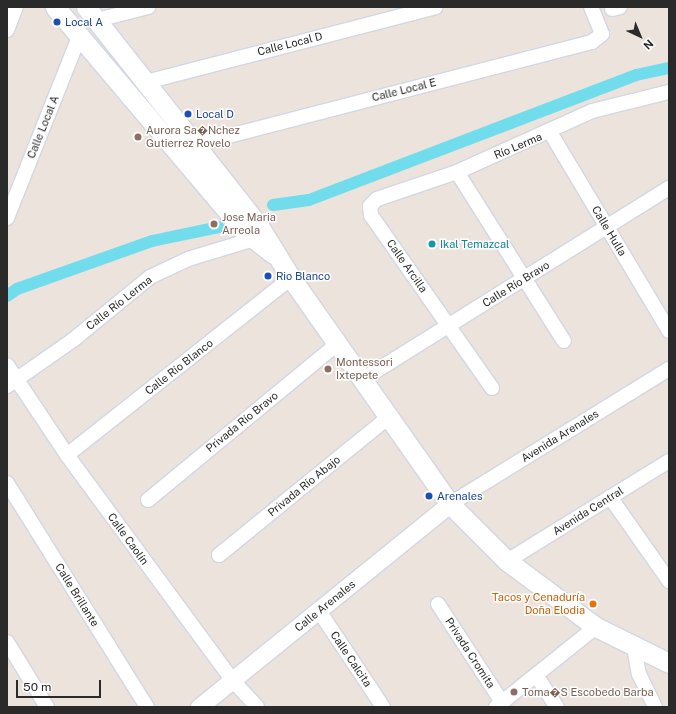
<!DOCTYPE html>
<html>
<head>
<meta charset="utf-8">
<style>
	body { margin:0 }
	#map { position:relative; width:676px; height:714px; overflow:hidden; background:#ece3dc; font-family:"Public Sans",sans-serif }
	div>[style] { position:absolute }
	.canal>* { height:12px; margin:-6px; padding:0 6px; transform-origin:6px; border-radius:6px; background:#71dcec }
	.roads { filter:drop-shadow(1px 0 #d2d7e3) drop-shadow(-1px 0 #d2d7e3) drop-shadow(0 1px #d2d7e3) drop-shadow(0 -1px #d2d7e3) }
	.minor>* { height:14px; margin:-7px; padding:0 7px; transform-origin:7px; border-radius:7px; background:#fff }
	.tertiary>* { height:17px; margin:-8.5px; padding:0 8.5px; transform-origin:8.5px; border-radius:8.5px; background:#fff }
	.secondary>* { height:19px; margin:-9.5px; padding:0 9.5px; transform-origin:9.5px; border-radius:9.5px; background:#fff }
	.dots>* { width:11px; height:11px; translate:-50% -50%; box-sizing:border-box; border:2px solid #fff; border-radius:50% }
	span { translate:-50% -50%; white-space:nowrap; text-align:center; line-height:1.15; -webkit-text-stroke:3px #fff; paint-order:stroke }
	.transit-label { font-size:11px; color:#164399 }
	.left { translate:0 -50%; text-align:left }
	.street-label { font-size:11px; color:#2a2a2a }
	.education-label { font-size:11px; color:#785e54 }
	.culture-label { font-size:11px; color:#0d838f }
	.food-label { font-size:11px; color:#c56008 }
	.right { translate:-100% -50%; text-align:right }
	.frame { position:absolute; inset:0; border:8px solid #2a2a2a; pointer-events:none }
	.north { position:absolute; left:620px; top:16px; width:40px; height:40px; -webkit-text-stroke:3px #fff; paint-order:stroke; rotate:136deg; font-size:11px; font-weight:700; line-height:16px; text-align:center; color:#2a2a2a }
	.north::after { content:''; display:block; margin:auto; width:14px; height:18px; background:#2a2a2a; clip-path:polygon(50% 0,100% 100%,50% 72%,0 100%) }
	.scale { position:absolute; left:16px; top:680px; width:85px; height:18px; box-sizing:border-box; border:2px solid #2a2a2a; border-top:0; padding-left:5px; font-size:12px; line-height:14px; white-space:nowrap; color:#2a2a2a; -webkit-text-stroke:3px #fff; paint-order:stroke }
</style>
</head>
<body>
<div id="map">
	<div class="canal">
		<div style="left:273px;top:205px;width:36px;rotate:-8deg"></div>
		<div style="left:309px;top:200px;width:350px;rotate:-20.9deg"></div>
		<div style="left:636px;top:75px;width:34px;rotate:-12deg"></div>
		<div style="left:7px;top:296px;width:12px;rotate:-35deg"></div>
		<div style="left:17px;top:289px;width:143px;rotate:-19.6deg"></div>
		<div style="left:152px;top:241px;width:68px;rotate:-11.8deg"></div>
	</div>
	<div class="roads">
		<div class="minor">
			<div style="left:612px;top:9px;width:8px;rotate:-14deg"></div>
			<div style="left:97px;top:20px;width:53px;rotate:-14.3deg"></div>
			<div style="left:7px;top:30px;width:25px;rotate:-69deg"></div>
			<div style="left:146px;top:82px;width:299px;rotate:-14.5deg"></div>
			<div style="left:550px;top:132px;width:232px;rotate:59.1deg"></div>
			<div style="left:186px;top:147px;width:419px;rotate:-14.5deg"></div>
			<div style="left:592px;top:42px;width:13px;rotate:-39deg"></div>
			<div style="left:602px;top:34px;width:29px;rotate:-112deg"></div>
			<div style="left:457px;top:172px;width:200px;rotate:57.7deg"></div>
			<div style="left:7px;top:218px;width:195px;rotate:-68.3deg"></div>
			<div style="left:7px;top:365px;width:108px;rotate:56.3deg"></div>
			<div style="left:67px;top:455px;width:280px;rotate:53.7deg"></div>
			<div style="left:233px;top:681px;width:35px;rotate:47deg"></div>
			<div style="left:363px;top:379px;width:361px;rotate:-32deg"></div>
			<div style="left:7px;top:386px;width:80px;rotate:-34.9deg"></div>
			<div style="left:73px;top:340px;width:99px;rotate:-39.3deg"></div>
			<div style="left:150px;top:277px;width:42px;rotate:-25.3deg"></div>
			<div style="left:188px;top:259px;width:76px;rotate:-16.8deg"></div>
			<div style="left:492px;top:388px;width:211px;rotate:-125deg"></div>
			<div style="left:371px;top:215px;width:9px;rotate:-96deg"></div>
			<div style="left:370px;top:206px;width:10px;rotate:-45deg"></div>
			<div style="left:377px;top:199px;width:84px;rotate:-18.6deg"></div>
			<div style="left:457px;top:172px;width:148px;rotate:-24.3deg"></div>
			<div style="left:592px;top:111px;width:79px;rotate:-13.9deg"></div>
			<div style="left:67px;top:455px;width:285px;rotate:-38.3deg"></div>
			<div style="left:7px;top:483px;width:264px;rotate:58deg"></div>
			<div style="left:610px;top:497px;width:103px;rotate:54.9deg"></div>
			<div style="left:148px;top:500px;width:245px;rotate:-39.5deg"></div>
			<div style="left:450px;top:504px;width:257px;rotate:-31.7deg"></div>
			<div style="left:219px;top:555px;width:219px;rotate:-39.1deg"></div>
			<div style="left:507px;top:561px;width:190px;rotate:-31.7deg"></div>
			<div style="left:438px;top:604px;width:117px;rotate:56.9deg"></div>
			<div style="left:319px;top:611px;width:115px;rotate:56.3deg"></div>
			<div style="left:7px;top:642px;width:76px;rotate:58.4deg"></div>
			<div style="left:634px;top:647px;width:27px;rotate:80deg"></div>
			<div style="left:639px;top:674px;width:37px;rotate:64deg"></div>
			<div style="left:536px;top:675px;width:38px;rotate:57deg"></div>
			<div style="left:496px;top:707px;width:128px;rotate:-38.7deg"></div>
		</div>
		<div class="tertiary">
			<div style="left:199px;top:707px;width:323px;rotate:-39deg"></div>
		</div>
		<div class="secondary">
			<div style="left:55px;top:7px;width:293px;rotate:49.8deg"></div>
			<div style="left:244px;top:231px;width:36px;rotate:38deg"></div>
			<div style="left:86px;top:7px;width:279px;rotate:51.7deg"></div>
			<div style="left:259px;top:226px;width:61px;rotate:58.4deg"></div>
			<div style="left:291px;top:278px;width:276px;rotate:54.9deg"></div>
			<div style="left:450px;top:504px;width:81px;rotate:45deg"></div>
			<div style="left:507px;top:561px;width:111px;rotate:36.6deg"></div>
			<div style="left:596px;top:627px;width:81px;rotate:26.3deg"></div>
		</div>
	</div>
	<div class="dots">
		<div style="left:57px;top:22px;background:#1a4fb4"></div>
		<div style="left:188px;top:114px;background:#1a4fb4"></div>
		<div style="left:138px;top:137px;background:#8d6e63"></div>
		<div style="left:214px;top:224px;background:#8d6e63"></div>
		<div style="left:432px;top:244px;background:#0f9aa8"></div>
		<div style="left:268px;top:276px;background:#1a4fb4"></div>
		<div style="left:328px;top:369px;background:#8d6e63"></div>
		<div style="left:429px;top:496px;background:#1a4fb4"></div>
		<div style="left:593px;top:604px;background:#e8710a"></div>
		<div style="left:514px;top:692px;background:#8d6e63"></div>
	</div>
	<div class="transit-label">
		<span class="left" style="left:65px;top:22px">Local A</span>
		<span class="left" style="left:196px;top:114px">Local D</span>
		<span class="left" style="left:276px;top:276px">Rio Blanco</span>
		<span class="left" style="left:437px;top:496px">Arenales</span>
	</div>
	<div class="street-label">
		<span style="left:290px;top:44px;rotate:-14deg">Calle Local D</span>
		<span style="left:404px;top:90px;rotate:-14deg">Calle Local E</span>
		<span style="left:43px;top:127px;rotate:-68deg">Calle Local A</span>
		<span style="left:518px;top:146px;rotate:-23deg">Río Lerma</span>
		<span style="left:609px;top:231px;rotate:59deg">Calle Hulla</span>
		<span style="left:407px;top:266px;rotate:55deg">Calle Arcilla</span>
		<span style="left:516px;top:284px;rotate:-32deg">Calle Río Bravo</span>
		<span style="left:119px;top:303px;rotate:-38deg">Calle Río Lerma</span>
		<span style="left:179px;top:367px;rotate:-38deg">Calle Río Blanco</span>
		<span style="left:242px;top:422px;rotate:-39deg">Privada Río Bravo</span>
		<span style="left:560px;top:436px;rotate:-32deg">Avenida Arenales</span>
		<span style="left:304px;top:486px;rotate:-39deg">Privada Río Abajo</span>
		<span style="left:588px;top:511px;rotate:-32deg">Avenida Central</span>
		<span style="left:128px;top:539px;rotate:54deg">Calle Caolín</span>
		<span style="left:77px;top:595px;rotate:58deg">Calle Brillante</span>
		<span style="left:325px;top:606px;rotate:-39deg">Calle Arenales</span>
		<span style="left:470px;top:653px;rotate:57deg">Privada Cromita</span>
		<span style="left:351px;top:659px;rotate:56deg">Calle Calcita</span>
	</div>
	<div class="education-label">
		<span class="left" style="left:146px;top:137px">Aurora Sa�Nchez<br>Gutierrez Rovelo</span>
		<span class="left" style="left:222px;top:224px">Jose Maria<br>Arreola</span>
		<span class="left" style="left:336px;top:369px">Montessori<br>Ixtepete</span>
		<span class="left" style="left:522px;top:692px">Toma�S Escobedo Barba</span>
	</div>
	<div class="culture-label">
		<span class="left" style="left:440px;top:244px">Ikal Temazcal</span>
	</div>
	<div class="food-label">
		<span class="right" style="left:585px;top:604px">Tacos y Cenaduría<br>Doña Elodia</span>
	</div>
	<div class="frame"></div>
	<div class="north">N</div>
	<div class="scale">50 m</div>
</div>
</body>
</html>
